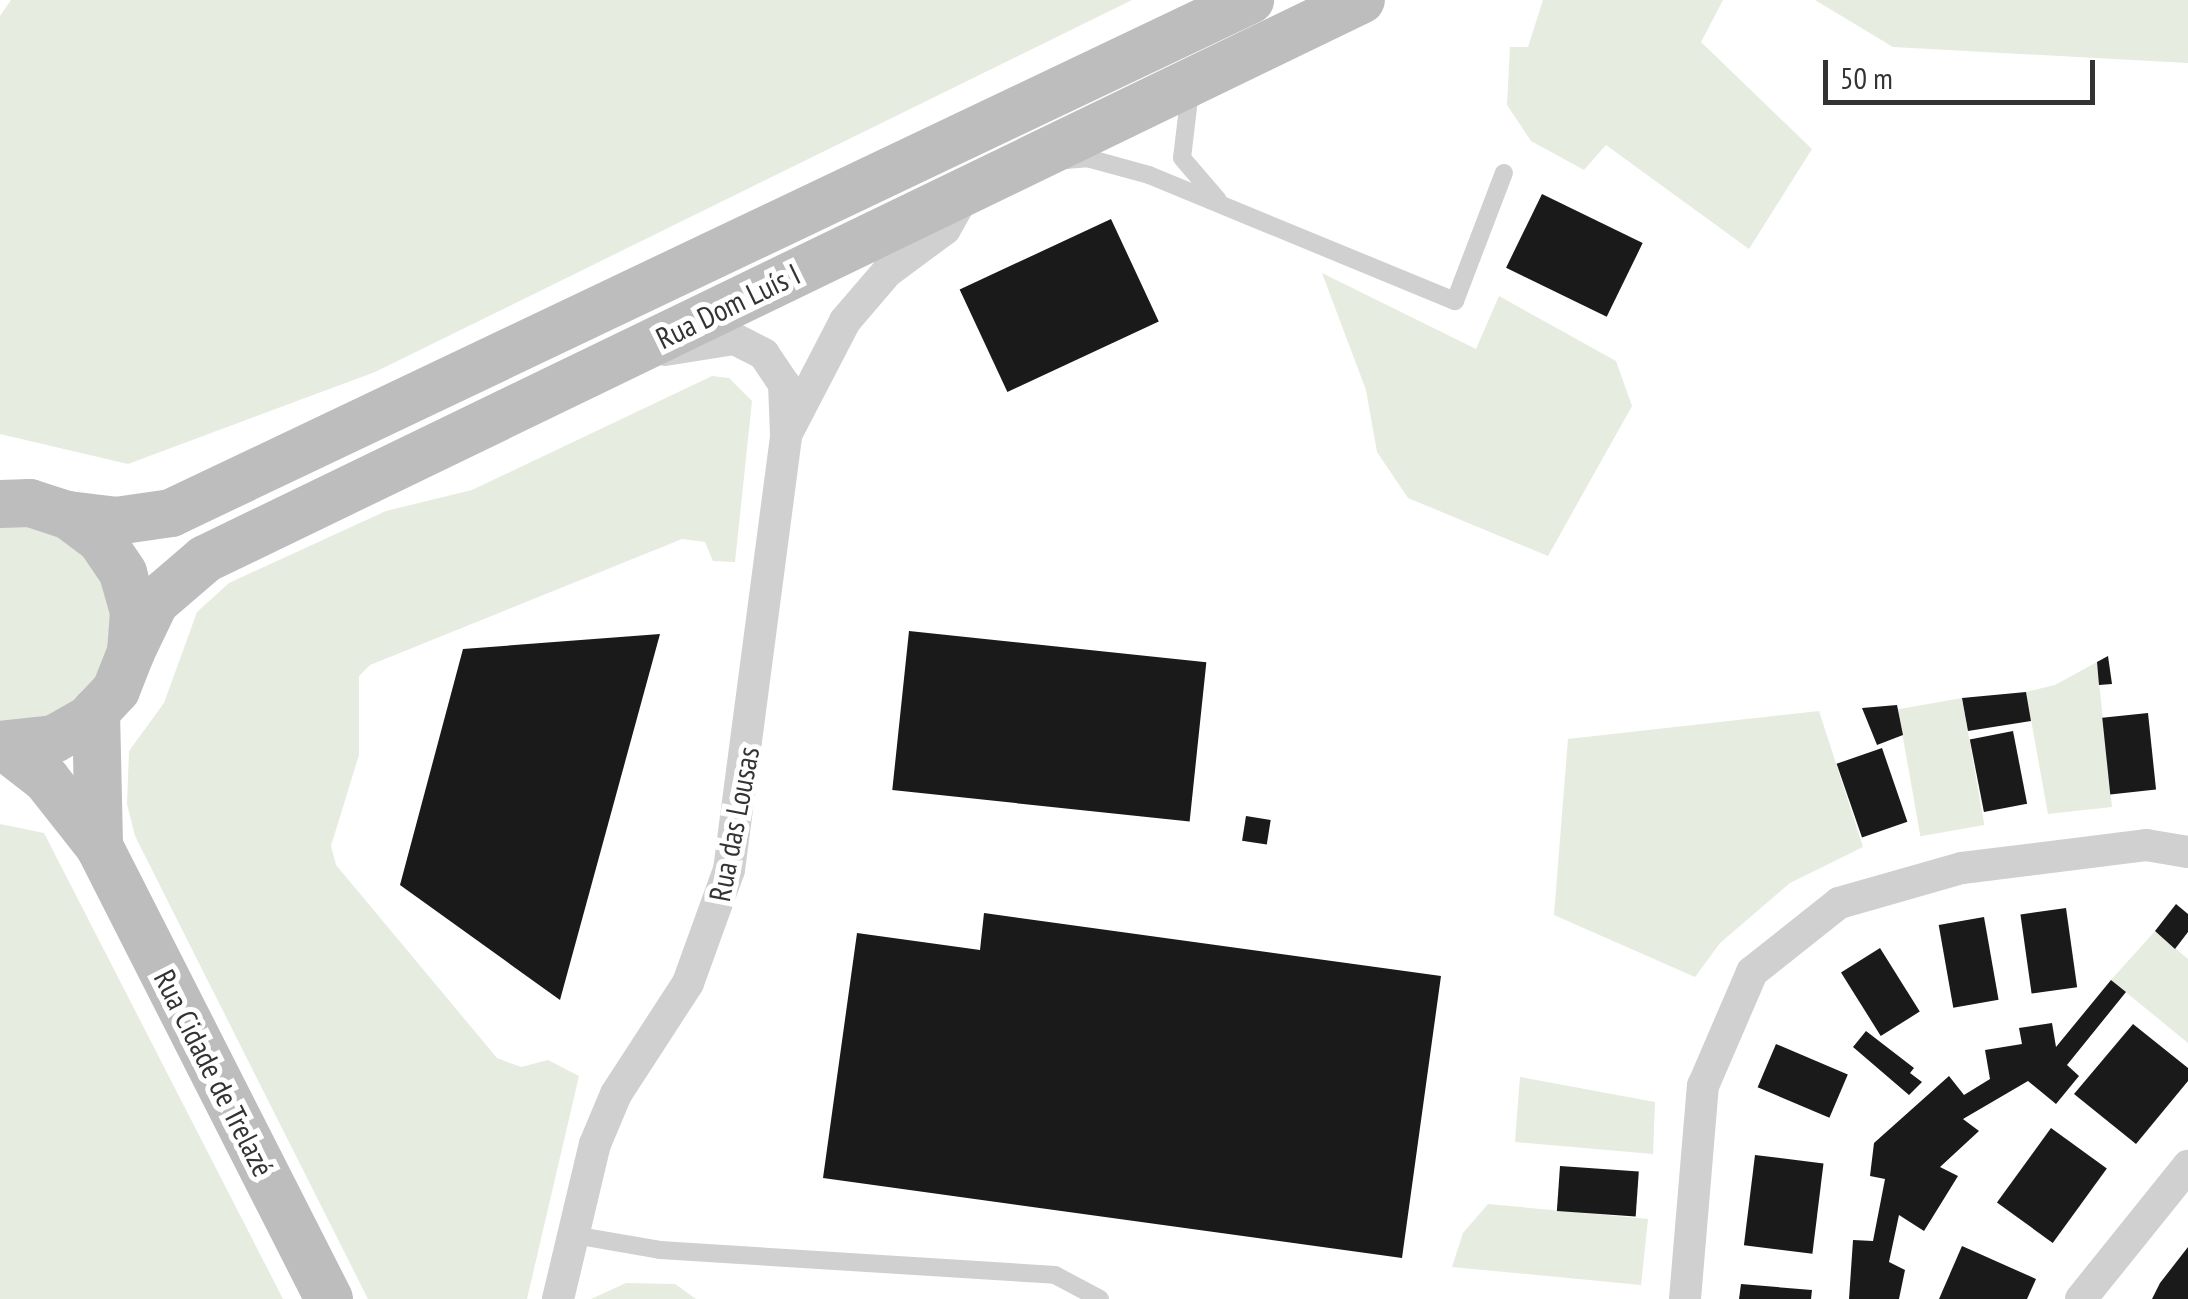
<!DOCTYPE html>
<html>
<head>
<meta charset="utf-8">
<style>
	body { margin:0 }
	#map { position:relative; width:2188px; height:1299px; overflow:hidden; background:#fff; font-family:"PT Sans Narrow",sans-serif }
	div>[style] { position:absolute }
	.green>* { inset:0; background:#e6ecdf; transform-origin:0 0 }
	.building>* { inset:0; background:#1a1a1a; transform-origin:0 0 }
	.lane>* { height:18px; margin:-9px; padding:0 9px; transform-origin:9px; border-radius:9px; background:#d0d0d0 }
	.street>* { height:32px; margin:-16px; padding:0 16px; transform-origin:16px; border-radius:16px; background:#d0d0d0 }
	.secondary>* { height:48px; margin:-24px; padding:0 24px; transform-origin:24px; border-radius:24px; background:#bdbdbd }
	span { translate:-50% -50%; white-space:nowrap; text-align:center; line-height:1.15; -webkit-text-stroke:10px #fff; paint-order:stroke }
	.street-label { font-size:30px; color:#333 }
	.scale { position:absolute; left:1823px; top:60px; width:272px; height:45px; box-sizing:border-box; border:5px solid #333; border-top:0; padding-left:12px; font-size:30px; line-height:35px; white-space:nowrap; color:#333; -webkit-text-stroke:8px #fff; paint-order:stroke }
</style>
</head>
<body>
<div id="map">
	<div class="green">
		<div style="clip-path:polygon(11px 0,1132px 0,375px 372px,128px 464px,0 434px,0 16px)"></div>
		<div style="clip-path:polygon(1543px 0,1723px 0,1701px 42px,1812px 149px,1749px 249px,1606px 145px,1584px 170px,1531px 141px,1507px 105px,1510px 47px,1528px 47px)"></div>
		<div style="clip-path:polygon(1815px 0,2188px 0,2188px 63px,1893px 47px)"></div>
		<div style="clip-path:polygon(1322px 273px,1476px 349px,1499px 296px,1616px 361px,1632px 406px,1548px 556px,1408px 498px,1377px 452px,1366px 390px)"></div>
		<div style="clip-path:polygon(712px 376px,729px 378px,752px 401px,735px 562px,713px 561px,705px 542px,682px 539px,370px 665px,359px 676px,359px 755px,331px 846px,336px 865px,497px 1058px,521px 1067px,548px 1060px,579px 1076px,527px 1299px,368px 1299px,135px 836px,127px 804px,129px 751px,164px 703px,197px 612px,229px 583px,386px 511px,472px 490px)"></div>
		<div style="clip-path:polygon(14px 519px,77px 542px,114px 600px,106px 669px,57px 718px,0 726px,0 521px)"></div>
		<div style="clip-path:polygon(2097px 662px,2112px 807px,2048px 814px,2026px 692px,2055px 685px)"></div>
		<div style="left:1962px;top:698px;width:129px;height:65px;rotate:80deg"></div>
		<div style="clip-path:polygon(1819px 711px,1863px 847px,1790px 883px,1720px 943px,1695px 977px,1554px 915px,1568px 739px)"></div>
		<div style="clip-path:polygon(0 824px,44px 833px,283px 1299px,0 1299px)"></div>
		<div style="clip-path:polygon(2155px 931px,2188px 959px,2188px 1043px,2111px 980px)"></div>
		<div style="clip-path:polygon(1520px 1077px,1655px 1102px,1653px 1154px,1515px 1142px)"></div>
		<div style="clip-path:polygon(1488px 1204px,1648px 1219px,1641px 1285px,1452px 1267px,1463px 1233px)"></div>
		<div style="clip-path:polygon(626px 1283px,675px 1284px,696px 1299px,591px 1299px)"></div>
	</div>
	<div class="building">
		<div style="left:1542px;top:194px;width:112px;height:82px;rotate:26deg"></div>
		<div style="left:1111px;top:219px;width:113px;height:167px;rotate:65deg"></div>
		<div style="left:909px;top:631px;width:299px;height:160px;rotate:6deg"></div>
		<div style="clip-path:polygon(660px 634px,560px 1000px,400px 885px,463px 649px)"></div>
		<div style="clip-path:polygon(2108px 656px,2112px 684px,2099px 685px,2097px 662px)"></div>
		<div style="clip-path:polygon(2026px 692px,2031px 721px,1968px 731px,1962px 698px)"></div>
		<div style="clip-path:polygon(1897px 705px,1903px 735px,1877px 745px,1862px 708px)"></div>
		<div style="left:2148px;top:713px;width:77px;height:46px;rotate:84deg"></div>
		<div style="left:2013px;top:731px;width:74px;height:44px;rotate:79deg"></div>
		<div style="left:1882px;top:748px;width:78px;height:48px;rotate:71deg"></div>
		<div style="left:1246px;top:816px;width:25px;height:25px;rotate:9deg"></div>
		<div style="clip-path:polygon(2176px 904px,2188px 914px,2188px 932px,2175px 949px,2155px 931px)"></div>
		<div style="left:2066px;top:908px;width:80px;height:46px;rotate:82deg"></div>
		<div style="clip-path:polygon(984px 913px,1441px 976px,1402px 1258px,823px 1178px,857px 933px,980px 950px)"></div>
		<div style="left:1984px;top:917px;width:84px;height:46px;rotate:80deg"></div>
		<div style="left:1880px;top:948px;width:75px;height:46px;rotate:58deg"></div>
		<div style="clip-path:polygon(2111px 980px,2126px 992px,2067px 1065px,2079px 1076px,2056px 1104px,2028px 1081px,1963px 1119px,1979px 1131px,1940px 1167px,1958px 1176px,1924px 1231px,1899px 1215px,1889px 1262px,1905px 1270px,1899px 1299px,1849px 1299px,1853px 1240px,1873px 1241px,1885px 1179px,1870px 1176px,1874px 1143px,1949px 1076px,1964px 1095px,1990px 1079px,1985px 1050px,2022px 1044px,2019px 1028px,2052px 1023px,2056px 1047px)"></div>
		<div style="clip-path:polygon(2133px 1024px,2188px 1068px,2188px 1081px,2136px 1144px,2074px 1094px)"></div>
		<div style="clip-path:polygon(1866px 1031px,1914px 1068px,1910px 1073px,1922px 1082px,1909px 1095px,1853px 1047px)"></div>
		<div style="left:1776px;top:1044px;width:78px;height:47px;rotate:23deg"></div>
		<div style="left:2051px;top:1128px;width:69px;height:92px;rotate:36deg"></div>
		<div style="left:1755px;top:1155px;width:69px;height:91px;rotate:7deg"></div>
		<div style="left:1560px;top:1166px;width:79px;height:45px;rotate:4deg"></div>
		<div style="clip-path:polygon(1962px 1246px,2036px 1279px,2027px 1299px,1939px 1299px)"></div>
		<div style="clip-path:polygon(2188px 1247px,2188px 1299px,2152px 1299px,2160px 1283px)"></div>
		<div style="clip-path:polygon(1741px 1284px,1812px 1290px,1811px 1299px,1739px 1299px)"></div>
	</div>
	<div class="lane">
		<div style="left:1190px;top:91px;width:67px;rotate:96.8deg"></div>
		<div style="left:1182px;top:158px;width:55px;rotate:49.4deg"></div>
		<div style="left:1066px;top:160px;width:21px;rotate:-5deg"></div>
		<div style="left:1087px;top:158px;width:64px;rotate:15.3deg"></div>
		<div style="left:1149px;top:175px;width:331px;rotate:22.4deg"></div>
		<div style="left:1455px;top:301px;width:137px;rotate:-69.1deg"></div>
		<div style="left:574px;top:1235px;width:87px;rotate:9.9deg"></div>
		<div style="left:660px;top:1250px;width:396px;rotate:3.6deg"></div>
		<div style="left:1055px;top:1275px;width:51px;rotate:28.1deg"></div>
	</div>
	<div class="street">
		<div style="left:786px;top:435px;width:128px;rotate:-62.6deg"></div>
		<div style="left:845px;top:321px;width:65px;rotate:-49.4deg"></div>
		<div style="left:887px;top:272px;width:72px;rotate:-36.6deg"></div>
		<div style="left:945px;top:229px;width:45px;rotate:-60.6deg"></div>
		<div style="left:558px;top:1299px;width:159px;rotate:-76.6deg"></div>
		<div style="left:595px;top:1144px;width:54px;rotate:-67.2deg"></div>
		<div style="left:616px;top:1094px;width:132px;rotate:-57deg"></div>
		<div style="left:688px;top:983px;width:120px;rotate:-70.1deg"></div>
		<div style="left:729px;top:870px;width:439px;rotate:-82.5deg"></div>
		<div style="left:786px;top:435px;width:51px;rotate:-92.2deg"></div>
		<div style="left:784px;top:384px;width:36px;rotate:-124deg"></div>
		<div style="left:764px;top:354px;width:34px;rotate:-153deg"></div>
		<div style="left:734px;top:339px;width:70px;rotate:170.9deg"></div>
		<div style="left:1685px;top:1299px;width:214px;rotate:-85.2deg"></div>
		<div style="left:1703px;top:1086px;width:124px;rotate:-66.7deg"></div>
		<div style="left:1752px;top:972px;width:111px;rotate:-38.4deg"></div>
		<div style="left:1839px;top:903px;width:128px;rotate:-15.9deg"></div>
		<div style="left:1962px;top:868px;width:185px;rotate:-7.1deg"></div>
		<div style="left:2146px;top:845px;width:43px;rotate:9.5deg"></div>
		<div style="left:2081px;top:1299px;width:171px;rotate:-51.2deg"></div>
	</div>
	<div class="secondary">
		<div style="left:0;top:504px;width:30px;rotate:-2deg"></div>
		<div style="left:30px;top:503px;width:40px;rotate:18deg"></div>
		<div style="left:68px;top:515px;width:41px;rotate:37.1deg"></div>
		<div style="left:101px;top:540px;width:40px;rotate:56deg"></div>
		<div style="left:123px;top:573px;width:41px;rotate:74.2deg"></div>
		<div style="left:134px;top:612px;width:40px;rotate:94.3deg"></div>
		<div style="left:131px;top:652px;width:41px;rotate:111.5deg"></div>
		<div style="left:116px;top:690px;width:40px;rotate:133deg"></div>
		<div style="left:89px;top:719px;width:40px;rotate:150.3deg"></div>
		<div style="left:54px;top:739px;width:54px;rotate:173.7deg"></div>
		<div style="left:68px;top:515px;width:48px;rotate:7.1deg"></div>
		<div style="left:116px;top:521px;width:56px;rotate:-8.3deg"></div>
		<div style="left:171px;top:513px;width:1195px;rotate:-25.43deg"></div>
		<div style="left:131px;top:652px;width:55px;rotate:-64.4deg"></div>
		<div style="left:155px;top:602px;width:66px;rotate:-40.7deg"></div>
		<div style="left:205px;top:559px;width:1284px;rotate:-25.81deg"></div>
		<div style="left:96px;top:711px;width:135px;rotate:88.7deg"></div>
		<div style="left:2px;top:745px;width:56px;rotate:37.7deg"></div>
		<div style="left:46px;top:779px;width:85px;rotate:51.7deg"></div>
		<div style="left:99px;top:846px;width:508px;rotate:63.08deg"></div>
	</div>
	<div class="street-label">
		<span style="left:728px;top:306px;rotate:-26deg">Rua Dom Luís I</span>
		<span style="left:734px;top:824px;rotate:-79deg">Rua das Lousas</span>
		<span style="left:214px;top:1073px;rotate:63deg">Rua Cidade de Trelazé</span>
	</div>
	<div class="scale">50 m</div>
</div>
</body>
</html>
